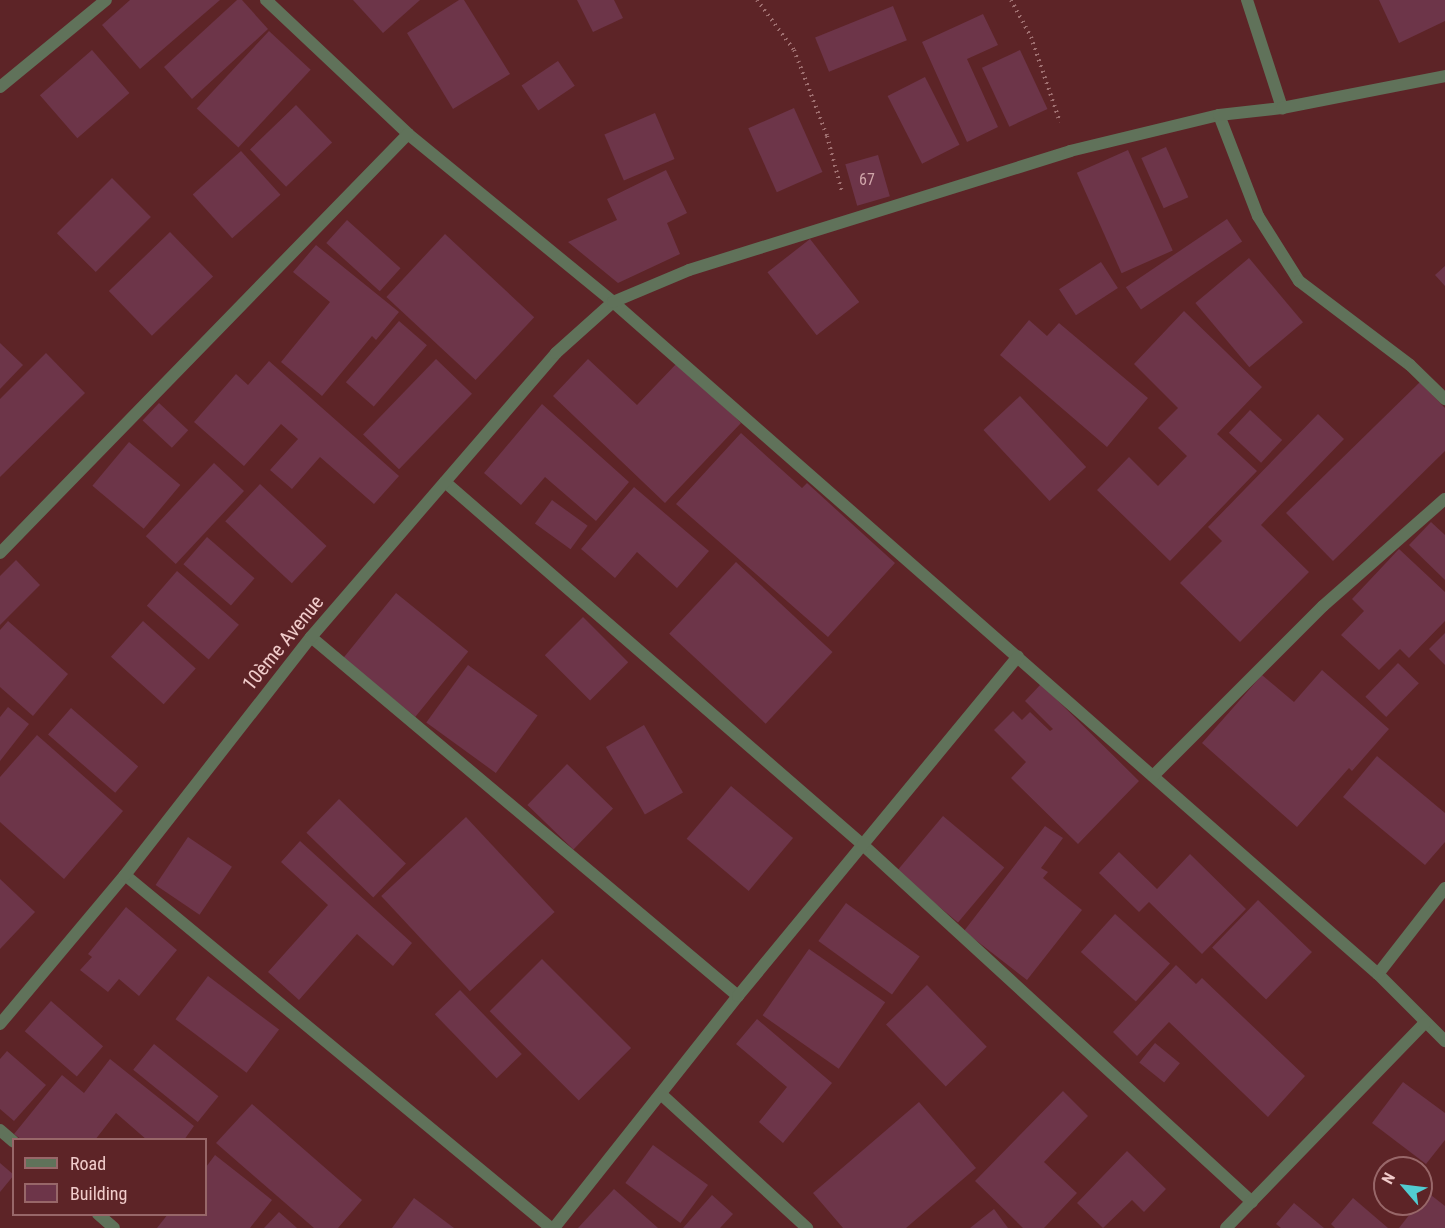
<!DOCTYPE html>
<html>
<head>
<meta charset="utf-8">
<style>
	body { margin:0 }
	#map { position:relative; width:1445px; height:1228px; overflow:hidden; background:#5d2427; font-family:"Roboto Condensed",sans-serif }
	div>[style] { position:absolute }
	.building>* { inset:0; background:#6d3549; transform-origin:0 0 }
	.path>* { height:4px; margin-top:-2px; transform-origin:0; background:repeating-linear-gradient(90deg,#9f6f70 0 1.5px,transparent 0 6px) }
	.street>* { height:12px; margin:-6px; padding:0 6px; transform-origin:6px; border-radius:6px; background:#60725a }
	span { translate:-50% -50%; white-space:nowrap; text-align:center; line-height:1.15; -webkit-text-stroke:4.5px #5d2427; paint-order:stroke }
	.number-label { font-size:16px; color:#d0a6aa }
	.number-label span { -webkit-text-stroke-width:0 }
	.street-label { font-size:20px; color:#f1cccb }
	.legend { position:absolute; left:12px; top:1138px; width:195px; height:78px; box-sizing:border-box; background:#5d2427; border:2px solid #986769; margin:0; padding:8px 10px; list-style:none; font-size:18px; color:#f1cccb }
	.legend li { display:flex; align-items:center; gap:12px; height:30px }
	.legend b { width:30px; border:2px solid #986769 }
	.north { position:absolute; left:1373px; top:1156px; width:60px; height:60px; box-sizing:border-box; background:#5d2427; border:2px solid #986769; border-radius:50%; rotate:298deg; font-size:16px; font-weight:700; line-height:24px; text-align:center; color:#f1cccb }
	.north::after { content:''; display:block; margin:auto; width:21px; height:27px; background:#51ccd1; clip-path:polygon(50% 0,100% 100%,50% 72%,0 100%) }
</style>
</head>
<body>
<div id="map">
	<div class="building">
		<div style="clip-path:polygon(130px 0,220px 0,140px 69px,102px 25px)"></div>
		<div style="clip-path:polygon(237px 0,242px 0,268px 29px,192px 99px,164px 67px)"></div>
		<div style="clip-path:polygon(353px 0,420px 0,383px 33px)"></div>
		<div style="clip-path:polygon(459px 0,464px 0,510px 74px,453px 109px,407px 33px)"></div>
		<div style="clip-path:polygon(577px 0,614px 0,623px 18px,593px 32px)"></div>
		<div style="clip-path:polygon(1379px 0,1445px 0,1445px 21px,1399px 43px)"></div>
		<div style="left:893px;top:6px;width:37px;height:84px;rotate:68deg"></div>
		<div style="clip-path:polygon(983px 14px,998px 45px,967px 59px,998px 127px,967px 142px,922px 42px)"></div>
		<div style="left:269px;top:31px;width:57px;height:106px;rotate:43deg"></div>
		<div style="left:92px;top:50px;width:57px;height:69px;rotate:49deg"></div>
		<div style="left:1020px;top:50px;width:65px;height:42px;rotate:65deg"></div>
		<div style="left:558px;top:61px;width:30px;height:44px;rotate:56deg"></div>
		<div style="left:925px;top:77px;width:76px;height:42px;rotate:63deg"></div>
		<div style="left:296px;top:105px;width:52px;height:64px;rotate:46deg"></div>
		<div style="left:794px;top:108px;width:70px;height:50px;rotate:66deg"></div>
		<div style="left:655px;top:113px;width:50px;height:55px;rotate:67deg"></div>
		<div style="left:1166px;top:147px;width:55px;height:27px;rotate:66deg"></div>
		<div style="left:1128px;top:150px;width:110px;height:56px;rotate:66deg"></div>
		<div style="left:241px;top:151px;width:59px;height:65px;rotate:48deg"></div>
		<div style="left:878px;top:155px;width:43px;height:34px;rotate:74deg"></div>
		<div style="clip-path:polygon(666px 170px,687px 213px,667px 223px,680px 254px,618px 283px,568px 242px,617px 220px,607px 199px)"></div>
		<div style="left:112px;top:178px;width:55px;height:78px;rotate:45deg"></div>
		<div style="left:1227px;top:219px;width:27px;height:122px;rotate:56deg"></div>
		<div style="left:347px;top:220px;width:72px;height:31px;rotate:42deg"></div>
		<div style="left:170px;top:232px;width:62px;height:85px;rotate:46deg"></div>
		<div style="left:445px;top:234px;width:122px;height:86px;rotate:43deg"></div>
		<div style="left:810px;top:239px;width:80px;height:54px;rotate:52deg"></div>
		<div style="clip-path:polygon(316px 245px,399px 312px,376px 340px,372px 336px,322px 396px,281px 362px,330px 302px,293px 272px)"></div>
		<div style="left:1249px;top:258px;width:84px;height:70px;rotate:50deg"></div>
		<div style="left:1101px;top:262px;width:31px;height:50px;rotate:57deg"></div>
		<div style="clip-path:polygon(1445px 266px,1445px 286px,1435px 275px)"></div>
		<div style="clip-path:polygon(1184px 311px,1262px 387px,1217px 434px,1257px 471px,1170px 561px,1097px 490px,1129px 457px,1158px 486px,1187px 456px,1158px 428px,1178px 408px,1134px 364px)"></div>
		<div style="clip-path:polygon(1029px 320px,1047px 336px,1059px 323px,1148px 398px,1107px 447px,1000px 355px)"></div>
		<div style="left:399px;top:321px;width:37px;height:81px;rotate:41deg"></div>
		<div style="clip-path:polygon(0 343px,23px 365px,0 389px)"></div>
		<div style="clip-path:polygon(46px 353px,85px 393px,0 477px,0 399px)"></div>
		<div style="left:436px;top:359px;width:50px;height:105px;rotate:44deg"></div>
		<div style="clip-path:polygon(588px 359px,637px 405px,678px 362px,741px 423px,665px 503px,553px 396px)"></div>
		<div style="clip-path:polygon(269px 361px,399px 476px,374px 504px,320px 457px,292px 489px,270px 470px,298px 439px,281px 424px,244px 466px,194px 422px,236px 374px,248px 385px)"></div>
		<div style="clip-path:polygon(1420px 382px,1445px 408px,1445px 451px,1333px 561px,1286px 513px)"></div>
		<div style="left:1020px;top:396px;width:97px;height:50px;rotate:47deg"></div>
		<div style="left:159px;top:403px;width:40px;height:24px;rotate:43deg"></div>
		<div style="clip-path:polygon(542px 404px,629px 482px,596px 521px,545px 477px,521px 505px,484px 473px)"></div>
		<div style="left:1250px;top:410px;width:44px;height:31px;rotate:43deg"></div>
		<div style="clip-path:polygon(1318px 414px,1344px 439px,1261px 525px,1309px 572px,1240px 642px,1180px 583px,1222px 541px,1208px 527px)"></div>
		<div style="clip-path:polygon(741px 433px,802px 488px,807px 483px,895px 563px,828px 637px,676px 504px)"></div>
		<div style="left:129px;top:442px;width:67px;height:57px;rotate:40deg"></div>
		<div style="left:214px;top:463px;width:41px;height:100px;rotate:43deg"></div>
		<div style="left:260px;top:484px;width:91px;height:51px;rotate:43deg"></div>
		<div style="clip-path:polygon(634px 487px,709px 551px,677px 588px,637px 552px,615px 578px,581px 549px)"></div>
		<div style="left:552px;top:500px;width:44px;height:29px;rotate:36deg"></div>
		<div style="clip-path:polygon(1431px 522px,1445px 535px,1445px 580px,1409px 545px)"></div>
		<div style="left:207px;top:537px;width:63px;height:36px;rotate:41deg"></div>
		<div style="clip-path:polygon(1399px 549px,1445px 592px,1445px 621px,1409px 658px,1400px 649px,1379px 670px,1341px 635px,1364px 611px,1352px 599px)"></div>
		<div style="clip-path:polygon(16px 560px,40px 585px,0 625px,0 576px)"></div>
		<div style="left:736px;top:562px;width:132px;height:98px;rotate:43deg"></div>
		<div style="left:177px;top:571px;width:82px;height:46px;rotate:41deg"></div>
		<div style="left:396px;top:593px;width:93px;height:84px;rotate:39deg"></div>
		<div style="left:583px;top:617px;width:64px;height:54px;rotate:45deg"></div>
		<div style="clip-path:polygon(8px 621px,68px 674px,33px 716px,0 687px,0 630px)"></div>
		<div style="left:143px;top:621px;width:71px;height:48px;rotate:42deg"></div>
		<div style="clip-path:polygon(1445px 633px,1445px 665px,1429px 649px)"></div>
		<div style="left:1398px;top:663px;width:29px;height:47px;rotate:44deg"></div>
		<div style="left:468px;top:665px;width:86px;height:71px;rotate:36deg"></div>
		<div style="clip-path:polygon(1322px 670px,1389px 729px,1352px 771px,1349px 768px,1297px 827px,1202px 743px,1262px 675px,1294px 702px)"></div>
		<div style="clip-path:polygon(1041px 684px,1139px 781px,1078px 844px,1011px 778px,1026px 762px,994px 730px,1013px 711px,1022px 720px,1030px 712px,1050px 731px,1053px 729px,1025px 701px)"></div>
		<div style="clip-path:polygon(8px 707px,29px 724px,0 761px,0 717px)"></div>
		<div style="left:71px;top:708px;width:89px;height:35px;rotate:41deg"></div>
		<div style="left:644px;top:725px;width:78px;height:44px;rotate:60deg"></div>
		<div style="clip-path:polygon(37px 735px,123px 811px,64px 879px,0 822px,0 777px)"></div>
		<div style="clip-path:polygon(1377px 756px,1445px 813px,1445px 842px,1425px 865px,1343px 797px)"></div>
		<div style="left:567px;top:764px;width:64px;height:57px;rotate:44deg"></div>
		<div style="left:731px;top:786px;width:81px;height:69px;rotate:40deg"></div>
		<div style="left:339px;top:799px;width:93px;height:47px;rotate:44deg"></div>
		<div style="left:943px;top:816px;width:80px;height:72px;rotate:40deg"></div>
		<div style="left:466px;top:817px;width:130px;height:116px;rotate:47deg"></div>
		<div style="clip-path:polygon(1045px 826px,1063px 838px,1041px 868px,1048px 872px,1043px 878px,1082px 910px,1027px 980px,964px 931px)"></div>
		<div style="left:188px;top:837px;width:53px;height:58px;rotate:34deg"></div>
		<div style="clip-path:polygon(300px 841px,412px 943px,393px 966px,357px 934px,299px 1000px,268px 972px,328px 905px,281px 862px)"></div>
		<div style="clip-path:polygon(1119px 852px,1157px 889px,1190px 854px,1246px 909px,1202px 954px,1149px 902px,1139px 912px,1099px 873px)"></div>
		<div style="clip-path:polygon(0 879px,35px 912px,0 949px)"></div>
		<div style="left:1258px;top:900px;width:75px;height:66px;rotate:44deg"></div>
		<div style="left:846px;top:903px;width:91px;height:47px;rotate:36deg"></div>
		<div style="clip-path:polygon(126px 907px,177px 950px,139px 996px,119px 979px,108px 992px,80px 970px,92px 957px,88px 954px)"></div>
		<div style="left:1115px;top:914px;width:74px;height:51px;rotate:42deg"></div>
		<div style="left:809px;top:949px;width:93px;height:81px;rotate:35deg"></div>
		<div style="left:542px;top:959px;width:126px;height:74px;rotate:45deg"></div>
		<div style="clip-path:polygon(1176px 965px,1196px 984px,1202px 978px,1305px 1076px,1268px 1117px,1169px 1022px,1137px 1056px,1113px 1032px)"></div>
		<div style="left:208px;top:976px;width:89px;height:54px;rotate:37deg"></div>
		<div style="left:927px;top:985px;width:86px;height:57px;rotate:46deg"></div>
		<div style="left:460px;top:990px;width:89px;height:35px;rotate:46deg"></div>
		<div style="left:51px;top:1001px;width:69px;height:40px;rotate:41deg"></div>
		<div style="clip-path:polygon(757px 1019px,832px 1083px,783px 1143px,759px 1122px,787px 1087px,736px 1044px)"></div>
		<div style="left:1155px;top:1043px;width:32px;height:25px;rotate:39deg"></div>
		<div style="left:154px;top:1044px;width:83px;height:33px;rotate:39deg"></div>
		<div style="clip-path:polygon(7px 1051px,46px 1085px,14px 1121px,0 1109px,0 1059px)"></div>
		<div style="clip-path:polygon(110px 1059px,194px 1126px,184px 1140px,147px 1140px,116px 1113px,95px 1140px,22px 1140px,14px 1134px,62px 1075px,84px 1093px)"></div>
		<div style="clip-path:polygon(1403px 1082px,1445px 1113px,1445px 1140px,1426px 1164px,1372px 1123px)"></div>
		<div style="clip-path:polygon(1063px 1091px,1088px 1116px,1044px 1162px,1077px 1193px,1044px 1228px,1023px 1228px,975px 1181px)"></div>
		<div style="clip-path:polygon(919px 1102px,976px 1168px,906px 1228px,843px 1228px,813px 1193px)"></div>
		<div style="clip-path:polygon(252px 1104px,362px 1200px,338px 1228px,314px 1228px,216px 1143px)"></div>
		<div style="left:653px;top:1145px;width:68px;height:47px;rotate:36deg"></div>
		<div style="clip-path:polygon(1127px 1151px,1166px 1189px,1144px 1212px,1132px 1200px,1103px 1228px,1077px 1203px)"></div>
		<div style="clip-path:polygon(215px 1155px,272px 1200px,250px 1228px,157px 1228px,168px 1214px,206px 1214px,206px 1167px)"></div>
		<div style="clip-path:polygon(0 1163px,14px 1175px,0 1192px)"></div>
		<div style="clip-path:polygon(614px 1189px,658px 1228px,578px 1228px)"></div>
		<div style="clip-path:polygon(1427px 1192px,1445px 1206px,1445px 1228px,1399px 1228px)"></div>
		<div style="clip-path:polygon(712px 1195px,733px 1214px,720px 1228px,683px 1228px)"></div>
		<div style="clip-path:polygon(414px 1198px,454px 1228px,392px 1228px)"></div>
		<div style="clip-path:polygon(1353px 1198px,1388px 1228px,1335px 1228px,1331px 1224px)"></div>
		<div style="clip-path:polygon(1294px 1203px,1324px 1228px,1281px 1228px,1276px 1224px)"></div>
		<div style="clip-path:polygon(994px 1209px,1008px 1228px,970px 1228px)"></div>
		<div style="clip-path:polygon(279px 1212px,297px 1228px,264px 1228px)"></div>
	</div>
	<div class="path">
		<div style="left:757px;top:0;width:62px;rotate:53.5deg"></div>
		<div style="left:794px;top:50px;width:92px;rotate:69deg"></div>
		<div style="left:827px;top:136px;width:58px;rotate:75deg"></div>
		<div style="left:1011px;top:0;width:42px;rotate:61.6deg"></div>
		<div style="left:1031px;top:37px;width:90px;rotate:71.2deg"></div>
	</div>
	<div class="street">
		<div style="left:266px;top:0;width:195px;rotate:43.3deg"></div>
		<div style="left:408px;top:134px;width:265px;rotate:39.3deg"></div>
		<div style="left:613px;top:302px;width:1018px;rotate:41.3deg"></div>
		<div style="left:1378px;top:974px;width:95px;rotate:45deg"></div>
		<div style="left:1247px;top:0;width:114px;rotate:72deg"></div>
		<div style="left:0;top:87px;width:137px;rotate:-39.4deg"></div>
		<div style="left:1219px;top:115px;width:108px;rotate:68.9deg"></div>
		<div style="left:1258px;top:216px;width:77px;rotate:57.8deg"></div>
		<div style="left:1299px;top:281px;width:139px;rotate:37.1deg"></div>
		<div style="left:1410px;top:365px;width:49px;rotate:44.2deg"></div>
		<div style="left:445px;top:482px;width:554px;rotate:40.97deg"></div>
		<div style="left:863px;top:845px;width:528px;rotate:42.54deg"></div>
		<div style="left:0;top:553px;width:585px;rotate:-45.76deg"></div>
		<div style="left:311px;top:637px;width:558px;rotate:40.06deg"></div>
		<div style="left:1153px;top:776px;width:240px;rotate:-45deg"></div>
		<div style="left:1323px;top:606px;width:162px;rotate:-41.3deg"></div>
		<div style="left:125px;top:875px;width:553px;rotate:39.65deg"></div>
		<div style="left:1378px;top:974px;width:109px;rotate:-52.1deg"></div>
		<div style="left:0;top:1024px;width:194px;rotate:-50deg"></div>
		<div style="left:125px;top:875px;width:302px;rotate:-52deg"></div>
		<div style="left:311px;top:637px;width:375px;rotate:-49.2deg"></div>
		<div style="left:556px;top:353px;width:76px;rotate:-41.8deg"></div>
		<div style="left:613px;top:302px;width:82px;rotate:-22.8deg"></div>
		<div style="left:689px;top:270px;width:399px;rotate:-17.3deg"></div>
		<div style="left:1070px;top:151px;width:153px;rotate:-13.6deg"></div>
		<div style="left:1219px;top:115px;width:63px;rotate:-6.3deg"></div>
		<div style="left:1282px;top:108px;width:166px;rotate:-11.1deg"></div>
		<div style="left:662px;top:1095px;width:197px;rotate:42.5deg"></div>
		<div style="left:0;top:1130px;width:18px;rotate:41deg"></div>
		<div style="left:98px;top:1214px;width:21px;rotate:41deg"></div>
		<div style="left:554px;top:1228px;width:296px;rotate:-51.6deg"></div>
		<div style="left:738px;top:996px;width:440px;rotate:-50.5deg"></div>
		<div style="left:1226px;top:1228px;width:286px;rotate:-45.9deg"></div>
	</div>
	<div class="number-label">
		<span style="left:867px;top:180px">67</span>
	</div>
	<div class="street-label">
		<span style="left:283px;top:643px;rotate:-51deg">10ème Avenue</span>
	</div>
	<ul class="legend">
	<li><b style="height:8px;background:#60725a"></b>Road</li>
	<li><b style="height:16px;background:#6d3549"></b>Building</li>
	</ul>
	<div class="north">N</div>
</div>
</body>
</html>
